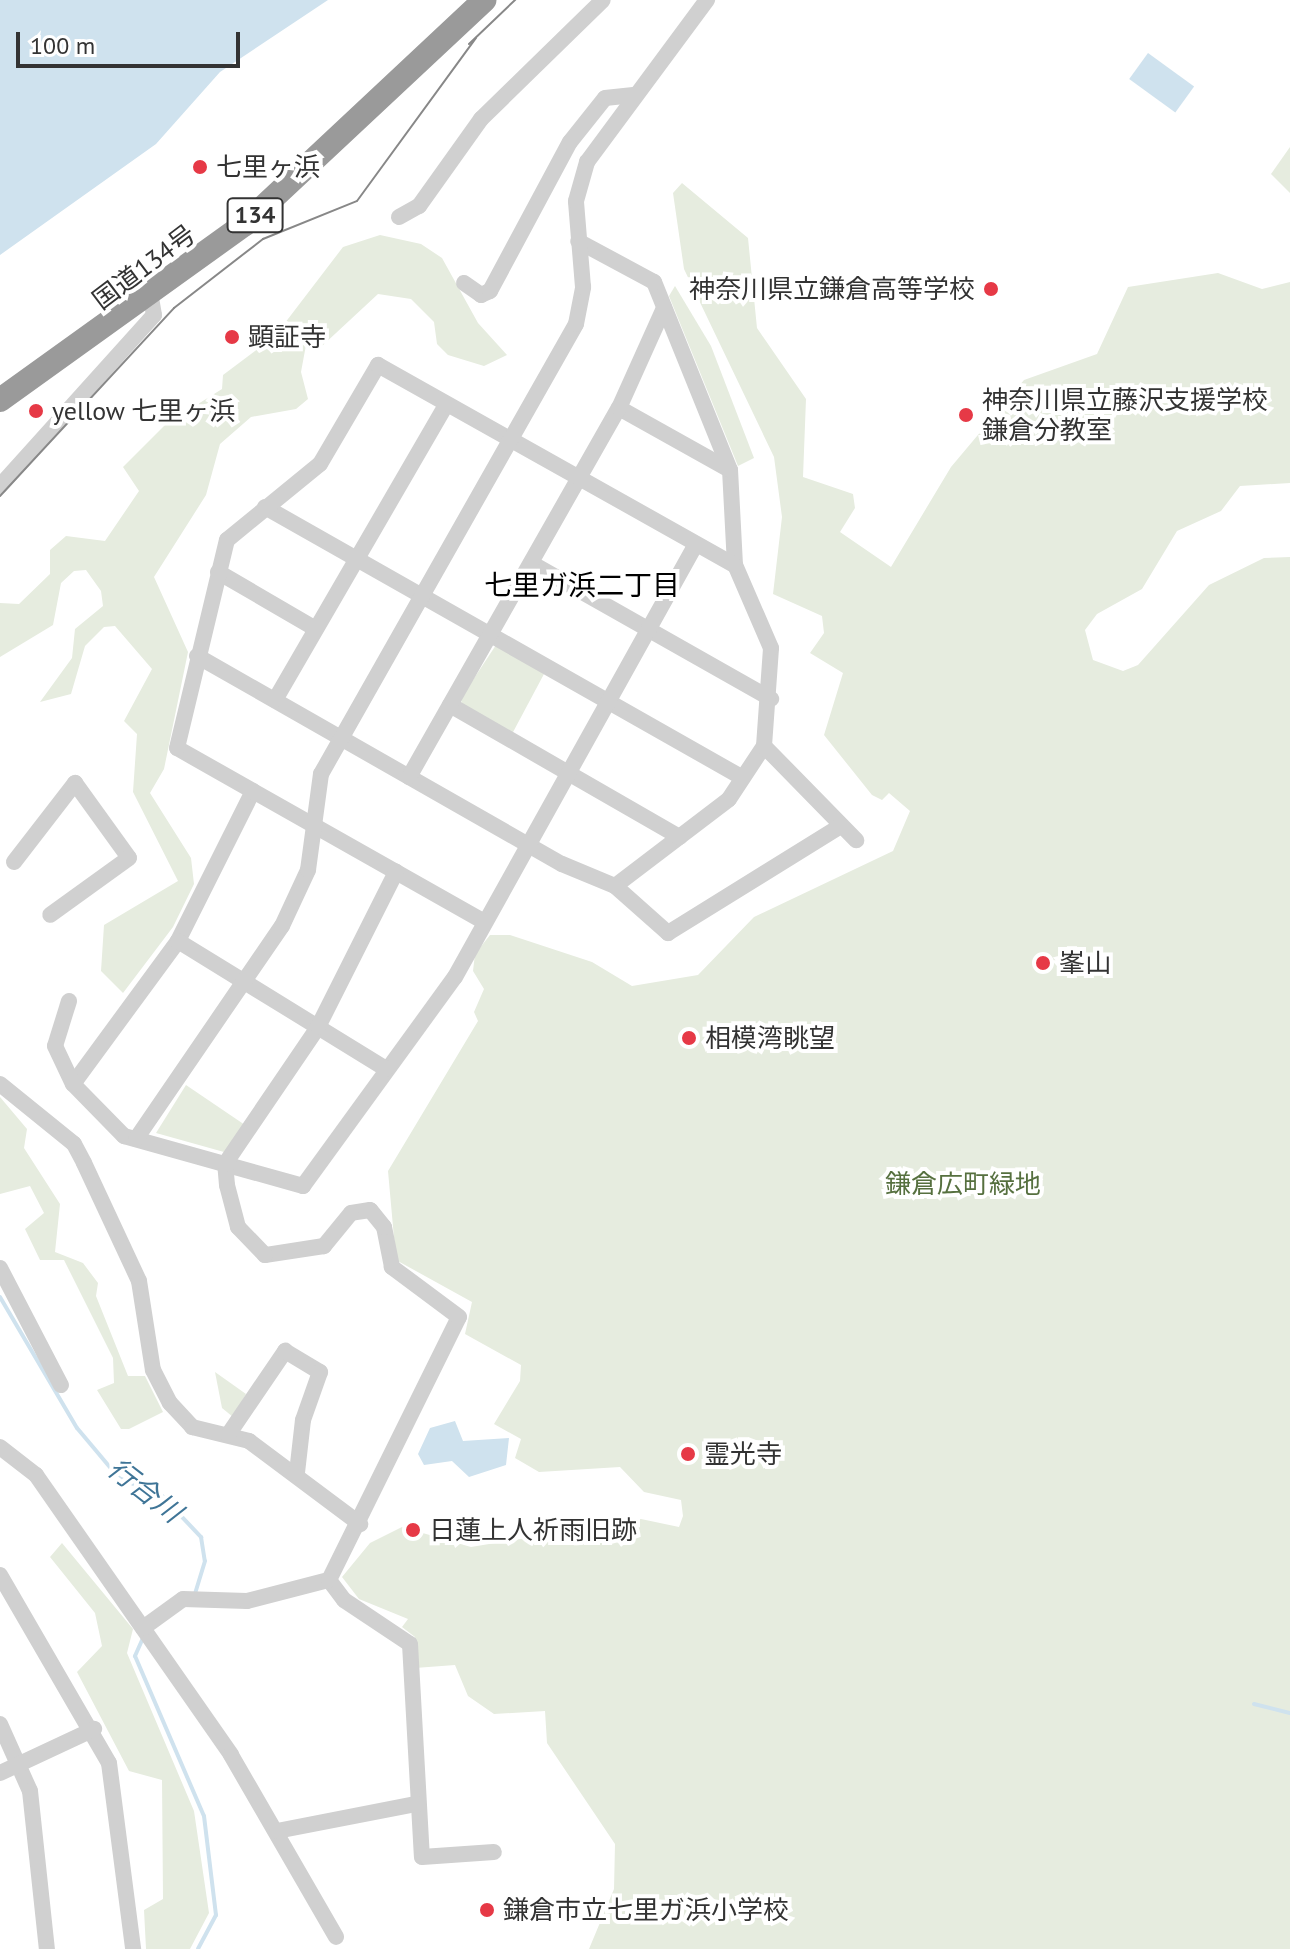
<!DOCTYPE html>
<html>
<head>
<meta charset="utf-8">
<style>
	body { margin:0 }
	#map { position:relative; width:1290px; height:1949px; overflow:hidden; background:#fff; font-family:"PT Sans","Noto Sans JP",sans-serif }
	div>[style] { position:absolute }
	.green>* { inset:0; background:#e6ecdf }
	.water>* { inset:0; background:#cfe2ee; transform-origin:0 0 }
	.stream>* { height:4px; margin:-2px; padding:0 2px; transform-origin:2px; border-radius:2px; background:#cfe2ee }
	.minor>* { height:16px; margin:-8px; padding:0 8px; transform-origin:8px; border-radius:8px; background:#d0d0d0 }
	.highway>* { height:24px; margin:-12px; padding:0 12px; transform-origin:12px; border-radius:12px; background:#9a9a9a }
	.tram>* { height:2px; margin:-1px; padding:0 1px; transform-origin:1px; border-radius:1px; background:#888 }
	.dots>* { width:22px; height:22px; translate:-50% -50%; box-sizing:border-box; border:4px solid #fff; border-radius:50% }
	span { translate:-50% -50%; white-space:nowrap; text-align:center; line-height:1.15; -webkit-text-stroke:8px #fff; paint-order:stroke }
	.shield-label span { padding:2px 6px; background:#fff; border:2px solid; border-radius:6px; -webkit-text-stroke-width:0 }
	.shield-label { font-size:24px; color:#333; font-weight:700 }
	.poi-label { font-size:26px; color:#333 }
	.left { translate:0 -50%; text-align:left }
	.right { translate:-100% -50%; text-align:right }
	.street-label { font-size:26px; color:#333 }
	.park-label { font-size:26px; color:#56703f }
	.neighbourhood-label { font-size:28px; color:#000 }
	.water-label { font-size:28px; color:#3f7597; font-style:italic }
	.scale { position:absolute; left:16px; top:32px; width:224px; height:36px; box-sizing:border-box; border:4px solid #333; border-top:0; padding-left:10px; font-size:24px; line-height:28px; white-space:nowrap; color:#333; -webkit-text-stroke:6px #fff; paint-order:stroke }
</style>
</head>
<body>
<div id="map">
	<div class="green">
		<div style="clip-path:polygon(1290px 147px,1290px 193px,1271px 174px)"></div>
		<div style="clip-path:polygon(682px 183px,748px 238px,757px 328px,806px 399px,803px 477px,853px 494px,855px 508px,840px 532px,891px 567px,951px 467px,1024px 380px,1097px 354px,1128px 287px,1218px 273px,1262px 289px,1290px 282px,1290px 483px,1240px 486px,1221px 511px,1177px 531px,1142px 589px,1097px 614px,1085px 630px,1093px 660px,1123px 671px,1138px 665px,1209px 585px,1264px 558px,1290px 557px,1290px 1949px,589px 1949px,614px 1889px,615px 1844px,547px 1743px,545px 1711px,494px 1714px,468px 1696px,455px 1665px,415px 1668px,415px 1637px,402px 1627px,408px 1619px,359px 1599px,342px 1577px,370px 1543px,402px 1527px,471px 1547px,641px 1519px,679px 1527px,683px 1516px,681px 1500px,644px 1492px,620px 1467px,539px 1472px,515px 1458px,521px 1439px,494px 1424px,520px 1381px,521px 1365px,465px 1334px,472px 1302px,396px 1260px,388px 1171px,478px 1021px,474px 1012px,484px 989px,473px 971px,475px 954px,490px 935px,510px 935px,592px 962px,632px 986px,698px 975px,754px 917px,893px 851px,910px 811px,889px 793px,882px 800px,872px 795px,824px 735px,843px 673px,810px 653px,824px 633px,822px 616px,773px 594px,782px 517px,774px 457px,684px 269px,673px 193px)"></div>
		<div style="clip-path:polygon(380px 235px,421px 244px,442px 258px,478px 323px,507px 355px,484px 366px,448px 355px,437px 344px,434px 322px,411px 299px,378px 294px,322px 346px,306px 345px,301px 372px,308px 399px,296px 409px,251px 417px,220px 444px,206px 495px,154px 577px,188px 652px,164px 769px,150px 793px,191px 858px,194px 884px,173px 927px,123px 993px,101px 971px,104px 925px,178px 881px,133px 792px,137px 734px,124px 721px,152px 669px,115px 626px,104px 627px,85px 646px,71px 694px,40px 702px,72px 658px,75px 629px,103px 606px,101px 591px,86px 570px,74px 571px,61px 583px,53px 625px,0 657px,0 603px,19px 604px,50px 574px,50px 550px,66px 536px,105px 541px,139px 491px,123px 467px,166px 424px,222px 389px,223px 375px,275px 336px,343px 247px)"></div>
		<div style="clip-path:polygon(675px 286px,711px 346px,754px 458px,738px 466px,669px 296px)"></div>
		<div style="clip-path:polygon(496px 645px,544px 674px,512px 734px,462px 707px,461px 698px)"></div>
		<div style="clip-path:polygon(186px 1085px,245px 1125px,224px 1152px,156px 1133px)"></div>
		<div style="clip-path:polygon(0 1097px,27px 1129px,24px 1148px,60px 1204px,55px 1252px,83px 1263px,98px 1283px,96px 1296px,128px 1376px,145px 1376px,163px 1412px,129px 1429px,121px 1429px,97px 1390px,114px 1383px,113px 1358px,64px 1260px,40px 1260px,25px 1229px,44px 1213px,30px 1186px,0 1194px)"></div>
		<div style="clip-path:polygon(215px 1372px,246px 1394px,233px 1417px,222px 1408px)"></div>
		<div style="clip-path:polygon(62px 1543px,133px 1629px,127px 1653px,194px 1811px,209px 1913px,190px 1949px,146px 1949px,144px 1910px,163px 1899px,162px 1780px,129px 1771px,77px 1672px,102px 1646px,95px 1613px,50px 1557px)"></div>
	</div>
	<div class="water">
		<div style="clip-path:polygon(0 0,328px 0,220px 72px,156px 144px,0 255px)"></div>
		<div style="left:1148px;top:53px;width:57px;height:32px;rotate:36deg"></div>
		<div style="clip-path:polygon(455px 1421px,463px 1441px,509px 1438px,506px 1465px,469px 1477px,452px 1461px,424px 1465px,418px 1454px,430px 1428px)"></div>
	</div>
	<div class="stream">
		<div style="left:0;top:1297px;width:152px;rotate:59.6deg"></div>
		<div style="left:77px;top:1428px;width:65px;rotate:50deg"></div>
		<div style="left:119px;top:1478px;width:47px;rotate:22.7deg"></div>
		<div style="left:162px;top:1496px;width:57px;rotate:46.4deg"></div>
		<div style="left:201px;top:1537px;width:24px;rotate:81deg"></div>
		<div style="left:205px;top:1561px;width:34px;rotate:107deg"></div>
		<div style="left:143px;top:1638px;width:20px;rotate:114deg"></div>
		<div style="left:135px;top:1656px;width:174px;rotate:66.7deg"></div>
		<div style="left:204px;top:1816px;width:100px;rotate:83.1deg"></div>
		<div style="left:216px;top:1915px;width:38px;rotate:118deg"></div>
		<div style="left:1254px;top:1704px;width:37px;rotate:14deg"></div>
	</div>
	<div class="minor">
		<div style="left:399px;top:217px;width:23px;rotate:-29deg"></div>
		<div style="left:419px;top:206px;width:107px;rotate:-54.5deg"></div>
		<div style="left:481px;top:119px;width:170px;rotate:-44.3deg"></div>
		<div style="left:464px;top:283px;width:21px;rotate:35deg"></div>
		<div style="left:481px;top:295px;width:10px;rotate:-24deg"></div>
		<div style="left:490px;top:291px;width:169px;rotate:-61.8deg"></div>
		<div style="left:570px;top:142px;width:56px;rotate:-51.5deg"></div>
		<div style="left:605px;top:98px;width:31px;rotate:-6deg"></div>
		<div style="left:619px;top:408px;width:127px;rotate:29.2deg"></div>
		<div style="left:0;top:486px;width:230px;rotate:-48deg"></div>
		<div style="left:154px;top:315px;width:17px;rotate:-100deg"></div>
		<div style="left:265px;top:507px;width:549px;rotate:29.55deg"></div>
		<div style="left:531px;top:563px;width:276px;rotate:29.5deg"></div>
		<div style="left:218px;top:572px;width:113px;rotate:30.2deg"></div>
		<div style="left:197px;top:656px;width:420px;rotate:29.7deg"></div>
		<div style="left:562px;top:864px;width:57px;rotate:22.5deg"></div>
		<div style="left:615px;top:886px;width:143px;rotate:-37.3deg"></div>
		<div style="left:729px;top:799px;width:64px;rotate:-56.6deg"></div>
		<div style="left:764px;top:746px;width:98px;rotate:-85.9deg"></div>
		<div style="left:771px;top:648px;width:90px;rotate:-113.4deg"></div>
		<div style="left:735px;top:565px;width:95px;rotate:-93deg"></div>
		<div style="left:730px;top:470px;width:203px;rotate:-112deg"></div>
		<div style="left:654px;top:282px;width:86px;rotate:-151.7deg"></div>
		<div style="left:275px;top:700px;width:341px;rotate:-59.9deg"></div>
		<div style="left:450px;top:705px;width:265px;rotate:29.9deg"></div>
		<div style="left:764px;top:746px;width:132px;rotate:45.6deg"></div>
		<div style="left:409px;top:777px;width:425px;rotate:-60.4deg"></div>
		<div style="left:619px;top:408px;width:110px;rotate:-65.8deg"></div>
		<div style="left:253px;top:791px;width:168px;rotate:116.6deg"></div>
		<div style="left:178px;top:941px;width:177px;rotate:126.3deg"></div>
		<div style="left:73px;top:1084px;width:73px;rotate:45.6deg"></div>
		<div style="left:124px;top:1136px;width:186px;rotate:15.6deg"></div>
		<div style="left:303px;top:1186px;width:258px;rotate:-54deg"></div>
		<div style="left:455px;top:977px;width:494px;rotate:-60.9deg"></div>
		<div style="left:14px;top:862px;width:100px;rotate:-52.3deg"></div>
		<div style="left:75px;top:783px;width:92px;rotate:54.2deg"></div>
		<div style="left:129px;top:858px;width:97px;rotate:144.2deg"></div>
		<div style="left:615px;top:886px;width:71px;rotate:41.6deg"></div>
		<div style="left:668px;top:933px;width:201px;rotate:-31.8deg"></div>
		<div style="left:481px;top:920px;width:349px;rotate:-150.5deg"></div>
		<div style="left:177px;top:748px;width:214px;rotate:-76.5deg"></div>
		<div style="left:227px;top:540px;width:120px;rotate:-39.3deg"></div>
		<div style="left:320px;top:464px;width:115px;rotate:-59.6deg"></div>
		<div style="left:378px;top:365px;width:409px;rotate:29.3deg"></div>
		<div style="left:178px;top:941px;width:244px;rotate:31.6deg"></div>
		<div style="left:69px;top:1001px;width:47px;rotate:107.3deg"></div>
		<div style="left:55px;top:1046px;width:42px;rotate:64.7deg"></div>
		<div style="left:0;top:1084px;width:95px;rotate:39deg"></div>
		<div style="left:74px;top:1144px;width:21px;rotate:62deg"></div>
		<div style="left:84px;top:1163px;width:130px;rotate:65deg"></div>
		<div style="left:139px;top:1281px;width:90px;rotate:81.1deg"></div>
		<div style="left:153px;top:1370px;width:37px;rotate:63deg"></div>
		<div style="left:170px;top:1403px;width:33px;rotate:47deg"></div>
		<div style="left:192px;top:1427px;width:59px;rotate:13.8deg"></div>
		<div style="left:249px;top:1441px;width:139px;rotate:36.8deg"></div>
		<div style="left:136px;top:1139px;width:258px;rotate:-55.6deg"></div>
		<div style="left:282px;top:926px;width:62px;rotate:-65.1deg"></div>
		<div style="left:308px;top:870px;width:97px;rotate:-82.3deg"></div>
		<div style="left:321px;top:774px;width:517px;rotate:-60.46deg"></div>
		<div style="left:576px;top:324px;width:38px;rotate:-79deg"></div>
		<div style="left:583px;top:287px;width:86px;rotate:-94.7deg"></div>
		<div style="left:576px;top:201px;width:41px;rotate:-74.2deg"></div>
		<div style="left:587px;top:162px;width:202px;rotate:-53.5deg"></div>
		<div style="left:0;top:1268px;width:132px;rotate:62.5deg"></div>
		<div style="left:228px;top:1435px;width:102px;rotate:-55.8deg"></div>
		<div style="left:285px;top:1351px;width:41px;rotate:31deg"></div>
		<div style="left:320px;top:1372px;width:51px;rotate:109.5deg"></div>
		<div style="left:303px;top:1420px;width:53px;rotate:96.5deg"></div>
		<div style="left:0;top:1447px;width:46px;rotate:37.9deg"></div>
		<div style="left:36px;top:1475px;width:341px;rotate:55.1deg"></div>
		<div style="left:231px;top:1755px;width:210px;rotate:60deg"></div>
		<div style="left:0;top:1575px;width:217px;rotate:59.9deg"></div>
		<div style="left:109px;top:1763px;width:188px;rotate:82.6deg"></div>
		<div style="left:329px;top:1580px;width:25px;rotate:53deg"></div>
		<div style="left:344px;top:1600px;width:79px;rotate:33.7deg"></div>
		<div style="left:410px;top:1644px;width:213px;rotate:86.8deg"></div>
		<div style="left:422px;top:1857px;width:72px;rotate:-4deg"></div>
		<div style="left:143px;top:1628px;width:49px;rotate:-35.9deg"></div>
		<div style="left:183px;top:1599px;width:64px;rotate:1.8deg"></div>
		<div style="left:247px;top:1601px;width:85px;rotate:-14.4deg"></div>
		<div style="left:329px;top:1580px;width:293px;rotate:-63.7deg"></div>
		<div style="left:459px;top:1317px;width:84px;rotate:-143.3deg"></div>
		<div style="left:392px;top:1267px;width:41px;rotate:-101.3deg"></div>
		<div style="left:384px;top:1227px;width:22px;rotate:-129deg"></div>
		<div style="left:370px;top:1210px;width:19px;rotate:171deg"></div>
		<div style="left:351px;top:1213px;width:43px;rotate:129.3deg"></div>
		<div style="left:324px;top:1246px;width:60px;rotate:171.3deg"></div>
		<div style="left:265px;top:1255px;width:39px;rotate:-134deg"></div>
		<div style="left:238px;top:1227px;width:43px;rotate:-104.7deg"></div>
		<div style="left:227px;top:1185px;width:21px;rotate:-95deg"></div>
		<div style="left:225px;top:1164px;width:166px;rotate:-55.8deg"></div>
		<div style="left:318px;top:1027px;width:174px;rotate:-63.3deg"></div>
		<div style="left:0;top:1724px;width:73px;rotate:65.9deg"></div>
		<div style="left:30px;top:1791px;width:159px;rotate:83.9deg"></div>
		<div style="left:0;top:1773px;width:104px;rotate:-25.1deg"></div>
		<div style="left:277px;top:1831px;width:142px;rotate:-11deg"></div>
	</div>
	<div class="highway">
		<div style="left:0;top:400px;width:302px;rotate:-35.7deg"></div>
		<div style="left:245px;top:224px;width:328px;rotate:-43.1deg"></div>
	</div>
	<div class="tram">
		<div style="left:469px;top:44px;width:64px;rotate:-43.7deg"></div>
		<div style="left:0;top:496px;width:256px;rotate:-47.2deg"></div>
		<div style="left:174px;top:308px;width:113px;rotate:-37.8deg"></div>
		<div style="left:263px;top:239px;width:101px;rotate:-22deg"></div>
		<div style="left:357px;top:201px;width:202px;rotate:-53.9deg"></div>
	</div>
	<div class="dots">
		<div style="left:200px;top:167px;background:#e63946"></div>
		<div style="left:991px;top:289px;background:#e63946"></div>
		<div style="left:232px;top:337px;background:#e63946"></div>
		<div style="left:36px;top:411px;background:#e63946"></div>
		<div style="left:966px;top:415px;background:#e63946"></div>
		<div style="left:1043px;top:963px;background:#e63946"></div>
		<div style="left:689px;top:1038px;background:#e63946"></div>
		<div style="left:688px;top:1454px;background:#e63946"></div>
		<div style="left:413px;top:1530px;background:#e63946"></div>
		<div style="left:487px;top:1910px;background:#e63946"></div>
	</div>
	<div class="shield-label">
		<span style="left:255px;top:215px">134</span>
	</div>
	<div class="poi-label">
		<span class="left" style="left:216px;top:167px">七里ヶ浜</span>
		<span class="right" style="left:975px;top:289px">神奈川県立鎌倉高等学校</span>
		<span class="left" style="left:248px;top:337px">顕証寺</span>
		<span class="left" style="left:982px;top:415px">神奈川県立藤沢支援学校<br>鎌倉分教室</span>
		<span class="left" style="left:52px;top:411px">yellow 七里ヶ浜</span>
		<span class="left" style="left:1059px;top:963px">峯山</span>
		<span class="left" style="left:705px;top:1038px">相模湾眺望</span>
		<span class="left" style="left:704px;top:1454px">霊光寺</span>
		<span class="left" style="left:429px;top:1530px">日蓮上人祈雨旧跡</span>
		<span class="left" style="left:503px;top:1910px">鎌倉市立七里ガ浜小学校</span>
	</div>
	<div class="street-label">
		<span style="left:144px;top:267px;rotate:-37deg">国道134号</span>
	</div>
	<div class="park-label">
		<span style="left:963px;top:1184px">鎌倉広町緑地</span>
	</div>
	<div class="neighbourhood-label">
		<span style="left:582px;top:585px">七里ガ浜二丁目</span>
	</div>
	<div class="water-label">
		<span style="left:145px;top:1490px;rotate:38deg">行合川</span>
	</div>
	<div class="scale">100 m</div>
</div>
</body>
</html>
